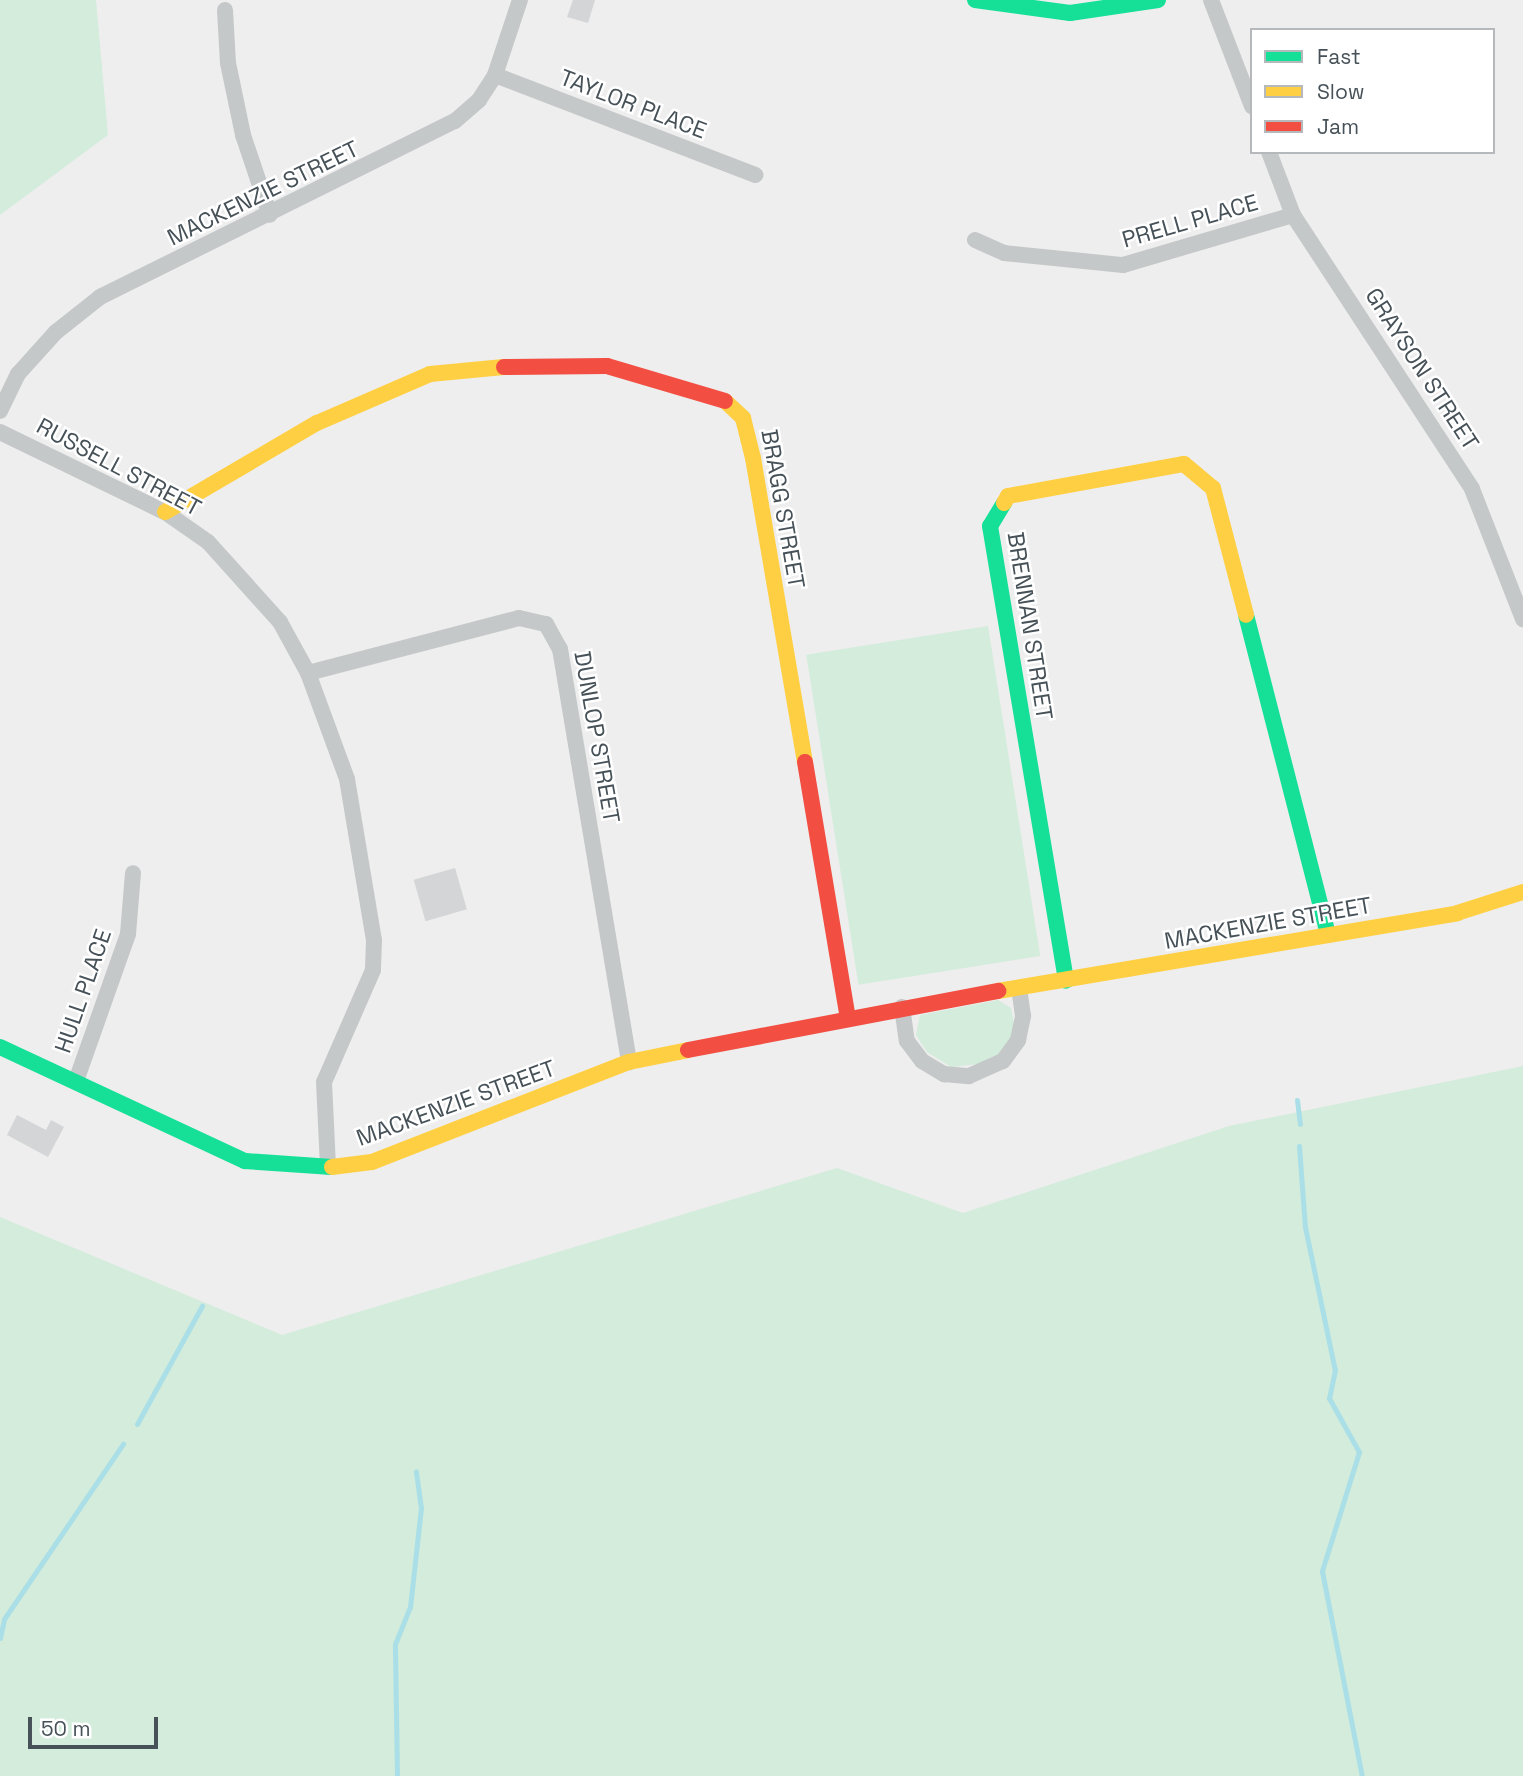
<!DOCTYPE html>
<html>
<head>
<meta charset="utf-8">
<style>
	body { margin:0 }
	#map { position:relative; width:1523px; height:1776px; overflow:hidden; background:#eee; font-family:"Space Grotesk",sans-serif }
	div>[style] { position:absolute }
	.green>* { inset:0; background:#d3ecdb; transform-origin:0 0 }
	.stream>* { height:5px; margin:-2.5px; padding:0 2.5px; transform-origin:2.5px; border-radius:2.5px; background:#abdfe7 }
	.building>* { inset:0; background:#d4d5d6; transform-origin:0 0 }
	.street>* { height:16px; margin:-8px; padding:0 8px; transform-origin:8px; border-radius:8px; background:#c5c8c9 }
	.fast>* { height:16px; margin:-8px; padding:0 8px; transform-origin:8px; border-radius:8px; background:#16e098 }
	.slow>* { height:16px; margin:-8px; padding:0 8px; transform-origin:8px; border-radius:8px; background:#ffcf43 }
	.jam>* { height:16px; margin:-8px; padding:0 8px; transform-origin:8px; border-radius:8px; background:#f24e42 }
	span { translate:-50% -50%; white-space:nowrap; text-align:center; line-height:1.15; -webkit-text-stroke:5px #fff; paint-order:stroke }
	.street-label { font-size:23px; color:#465158 }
	.legend { position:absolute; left:1250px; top:28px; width:245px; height:126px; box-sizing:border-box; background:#fff; border:2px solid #b5b9bc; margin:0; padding:9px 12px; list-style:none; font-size:21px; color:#465158 }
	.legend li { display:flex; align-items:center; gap:14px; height:35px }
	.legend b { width:35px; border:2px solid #b5b9bc }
	.scale { position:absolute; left:28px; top:1717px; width:130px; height:32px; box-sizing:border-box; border:4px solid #465158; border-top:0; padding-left:9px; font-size:21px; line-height:24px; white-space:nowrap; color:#465158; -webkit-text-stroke:5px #fff; paint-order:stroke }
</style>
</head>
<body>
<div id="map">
	<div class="green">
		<div style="clip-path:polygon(0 0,96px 0,108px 135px,0 215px)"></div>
		<div style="left:988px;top:626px;width:334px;height:184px;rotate:81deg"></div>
		<div style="clip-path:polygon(998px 1000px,1011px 1008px,1015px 1030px,1006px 1049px,988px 1063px,951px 1067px,927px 1052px,916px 1035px,920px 1015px)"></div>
		<div style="clip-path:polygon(1523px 1066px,1523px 1776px,0 1776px,0 1217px,282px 1335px,837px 1168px,963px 1213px,1229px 1126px)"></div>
	</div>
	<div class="stream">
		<div style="left:1297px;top:1100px;width:24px;rotate:83deg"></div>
		<div style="left:1299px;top:1146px;width:81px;rotate:85.8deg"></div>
		<div style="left:1305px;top:1227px;width:146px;rotate:78.2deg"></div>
		<div style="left:1335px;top:1370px;width:29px;rotate:102deg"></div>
		<div style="left:1329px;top:1398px;width:62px;rotate:60.9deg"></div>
		<div style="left:1359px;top:1452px;width:125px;rotate:107.3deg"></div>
		<div style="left:1322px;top:1571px;width:209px;rotate:79deg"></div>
		<div style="left:137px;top:1424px;width:135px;rotate:-61.2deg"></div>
		<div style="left:0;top:1638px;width:19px;rotate:-78deg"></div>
		<div style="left:4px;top:1619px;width:212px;rotate:-55.8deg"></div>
		<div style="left:397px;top:1776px;width:132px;rotate:-90.9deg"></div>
		<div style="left:395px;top:1644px;width:40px;rotate:-68deg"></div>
		<div style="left:410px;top:1607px;width:100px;rotate:-83.7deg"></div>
		<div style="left:421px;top:1508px;width:37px;rotate:-98deg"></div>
	</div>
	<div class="building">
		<div style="clip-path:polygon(573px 0,595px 0,588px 23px,567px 17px)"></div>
		<div style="left:455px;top:868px;width:43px;height:43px;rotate:74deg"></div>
		<div style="clip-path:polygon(17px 1115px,46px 1130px,51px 1120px,64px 1127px,48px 1157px,7px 1135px)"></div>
	</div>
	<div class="street">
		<div style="left:1211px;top:0;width:114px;rotate:68.9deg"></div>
		<div style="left:225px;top:10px;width:53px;rotate:86.8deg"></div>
		<div style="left:228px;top:63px;width:74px;rotate:78.2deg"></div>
		<div style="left:243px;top:135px;width:84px;rotate:71.4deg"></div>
		<div style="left:495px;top:75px;width:279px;rotate:21deg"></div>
		<div style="left:1269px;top:152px;width:67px;rotate:69.1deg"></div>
		<div style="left:1293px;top:215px;width:327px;rotate:56.8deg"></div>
		<div style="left:1472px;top:489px;width:140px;rotate:68.6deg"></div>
		<div style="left:975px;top:240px;width:32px;rotate:24deg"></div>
		<div style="left:1004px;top:253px;width:120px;rotate:5.8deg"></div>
		<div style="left:1123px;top:265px;width:177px;rotate:-16.4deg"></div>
		<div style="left:0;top:411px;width:41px;rotate:-64.1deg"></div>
		<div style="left:18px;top:374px;width:57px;rotate:-47.9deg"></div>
		<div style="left:56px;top:332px;width:56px;rotate:-38.5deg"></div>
		<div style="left:100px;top:297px;width:396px;rotate:-26.4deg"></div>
		<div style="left:455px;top:121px;width:32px;rotate:-41deg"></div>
		<div style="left:479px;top:100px;width:30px;rotate:-57deg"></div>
		<div style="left:495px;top:75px;width:79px;rotate:-71.6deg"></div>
		<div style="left:0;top:432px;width:183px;rotate:25.9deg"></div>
		<div style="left:165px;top:512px;width:52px;rotate:34.9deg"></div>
		<div style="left:208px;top:542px;width:108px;rotate:48deg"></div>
		<div style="left:280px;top:622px;width:58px;rotate:61.2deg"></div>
		<div style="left:308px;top:673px;width:113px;rotate:69.8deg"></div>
		<div style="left:347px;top:779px;width:163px;rotate:80.5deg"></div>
		<div style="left:374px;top:940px;width:30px;rotate:92deg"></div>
		<div style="left:373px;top:970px;width:122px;rotate:113.6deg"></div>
		<div style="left:324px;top:1082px;width:85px;rotate:87.3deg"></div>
		<div style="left:308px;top:673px;width:218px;rotate:-14.6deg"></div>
		<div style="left:519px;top:618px;width:28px;rotate:13deg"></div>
		<div style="left:546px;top:624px;width:29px;rotate:61deg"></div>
		<div style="left:560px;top:649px;width:419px;rotate:80.5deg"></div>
		<div style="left:902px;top:1007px;width:34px;rotate:82deg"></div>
		<div style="left:907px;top:1041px;width:25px;rotate:53deg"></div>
		<div style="left:922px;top:1061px;width:26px;rotate:31deg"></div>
		<div style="left:944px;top:1074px;width:25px;rotate:5deg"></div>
		<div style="left:969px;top:1076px;width:37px;rotate:-24deg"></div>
		<div style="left:1003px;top:1061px;width:26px;rotate:-54deg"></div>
		<div style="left:1018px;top:1040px;width:25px;rotate:-78deg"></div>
		<div style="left:1023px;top:1016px;width:27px;rotate:-98deg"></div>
		<div style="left:76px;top:1081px;width:156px;rotate:-70.5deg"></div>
		<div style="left:128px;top:934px;width:61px;rotate:-85.3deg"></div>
	</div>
	<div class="fast">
		<div style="left:975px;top:0;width:96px;rotate:7.8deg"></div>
		<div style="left:1070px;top:13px;width:89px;rotate:-8.4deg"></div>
		<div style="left:1004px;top:503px;width:27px;rotate:121deg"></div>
		<div style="left:990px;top:526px;width:461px;rotate:80.5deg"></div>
		<div style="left:1246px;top:615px;width:330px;rotate:75.6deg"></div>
		<div style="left:0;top:1047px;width:270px;rotate:25deg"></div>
		<div style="left:245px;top:1161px;width:87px;rotate:3.9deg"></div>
	</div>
	<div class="slow">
		<div style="left:725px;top:401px;width:25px;rotate:43deg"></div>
		<div style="left:743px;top:418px;width:41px;rotate:76deg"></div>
		<div style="left:753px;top:458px;width:308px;rotate:80.3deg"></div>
		<div style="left:1004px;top:503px;width:8px;rotate:-60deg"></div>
		<div style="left:1008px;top:496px;width:179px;rotate:-10.3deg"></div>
		<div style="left:1184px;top:464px;width:38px;rotate:40deg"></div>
		<div style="left:1213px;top:488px;width:131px;rotate:75.4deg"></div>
		<div style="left:165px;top:512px;width:176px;rotate:-30.4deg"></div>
		<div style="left:317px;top:423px;width:123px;rotate:-23.4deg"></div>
		<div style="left:430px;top:374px;width:74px;rotate:-5.4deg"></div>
		<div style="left:998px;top:991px;width:466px;rotate:-9.6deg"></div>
		<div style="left:1457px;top:913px;width:69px;rotate:-17.7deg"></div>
		<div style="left:332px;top:1167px;width:40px;rotate:-7.1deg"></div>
		<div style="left:372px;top:1162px;width:276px;rotate:-21.3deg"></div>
		<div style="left:629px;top:1062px;width:60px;rotate:-11.5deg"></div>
	</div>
	<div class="jam">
		<div style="left:504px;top:367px;width:103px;rotate:-0.6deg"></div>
		<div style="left:607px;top:366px;width:123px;rotate:16.5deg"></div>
		<div style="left:805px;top:762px;width:260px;rotate:80.5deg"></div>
		<div style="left:688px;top:1050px;width:316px;rotate:-10.8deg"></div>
	</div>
	<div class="street-label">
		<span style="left:633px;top:104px;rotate:21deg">TAYLOR PLACE</span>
		<span style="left:263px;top:193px;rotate:-26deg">MACKENZIE STREET</span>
		<span style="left:1190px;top:221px;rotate:-16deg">PRELL PLACE</span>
		<span style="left:1422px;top:369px;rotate:57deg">GRAYSON STREET</span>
		<span style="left:119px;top:467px;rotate:28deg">RUSSELL STREET</span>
		<span style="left:783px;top:509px;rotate:80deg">BRAGG STREET</span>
		<span style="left:1030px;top:626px;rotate:81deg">BRENNAN STREET</span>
		<span style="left:597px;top:737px;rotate:80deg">DUNLOP STREET</span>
		<span style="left:1268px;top:923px;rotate:-10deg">MACKENZIE STREET</span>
		<span style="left:83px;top:991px;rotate:-71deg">HULL PLACE</span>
		<span style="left:456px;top:1103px;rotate:-20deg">MACKENZIE STREET</span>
	</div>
	<ul class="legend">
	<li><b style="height:9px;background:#16e098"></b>Fast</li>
	<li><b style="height:9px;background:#ffcf43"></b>Slow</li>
	<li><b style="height:9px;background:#f24e42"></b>Jam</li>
	</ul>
	<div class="scale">50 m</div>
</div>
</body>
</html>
